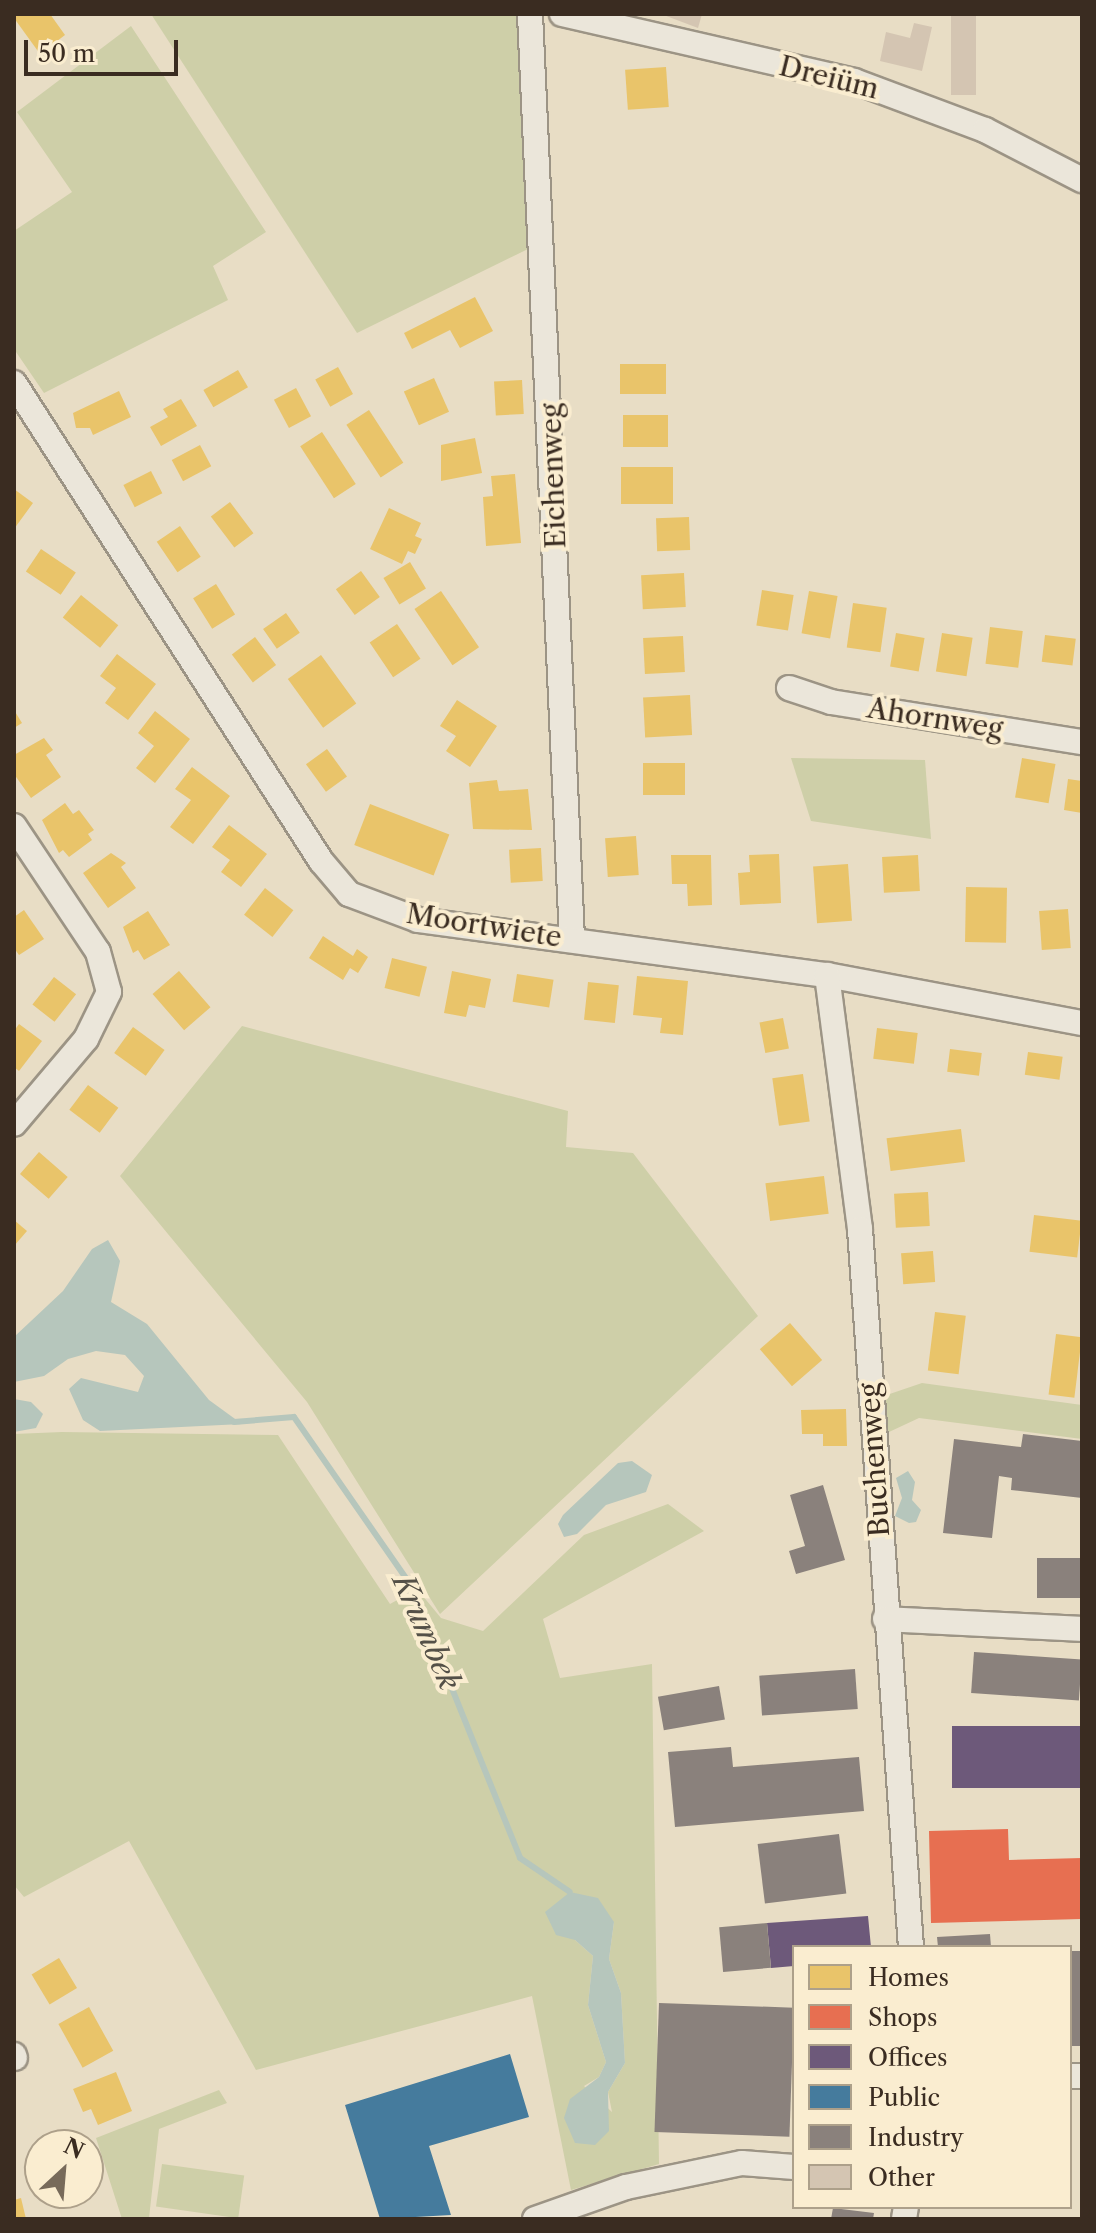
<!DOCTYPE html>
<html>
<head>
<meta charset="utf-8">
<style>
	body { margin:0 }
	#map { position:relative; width:1096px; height:2233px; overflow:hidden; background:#e8ddc5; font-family:"Libre Caslon Text",serif }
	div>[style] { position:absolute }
	.green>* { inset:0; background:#cecfa8; transform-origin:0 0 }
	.water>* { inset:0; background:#b6c6bc }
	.homes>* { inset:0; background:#e9c46a; transform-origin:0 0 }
	.shops>* { inset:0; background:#e76f51 }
	.offices>* { inset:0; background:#6d597a; transform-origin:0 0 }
	.public>* { inset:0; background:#457b9d }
	.industry>* { inset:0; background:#8a817c; transform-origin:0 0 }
	.stream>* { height:6px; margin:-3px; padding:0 3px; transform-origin:3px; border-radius:3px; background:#b6c6bc }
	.building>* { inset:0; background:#d4c5b2; transform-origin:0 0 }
	.roads { filter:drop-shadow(2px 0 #9c9485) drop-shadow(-2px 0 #9c9485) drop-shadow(0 2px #9c9485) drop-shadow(0 -2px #9c9485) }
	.minor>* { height:24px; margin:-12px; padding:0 12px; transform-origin:12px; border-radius:12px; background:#ebe6da }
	span { translate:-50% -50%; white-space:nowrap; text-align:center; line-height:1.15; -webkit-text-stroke:8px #faedd0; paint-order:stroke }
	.street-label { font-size:28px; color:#3a2c21 }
	.water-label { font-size:30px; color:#545047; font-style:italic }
	.frame { position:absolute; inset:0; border:16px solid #3a2c21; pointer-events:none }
	.legend { position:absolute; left:792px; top:1945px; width:280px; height:264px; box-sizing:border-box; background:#faedd0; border:2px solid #ada08a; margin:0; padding:10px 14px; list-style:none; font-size:24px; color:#3a2c21 }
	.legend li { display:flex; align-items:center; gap:16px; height:40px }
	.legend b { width:40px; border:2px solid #ada08a }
	.north { position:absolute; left:24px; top:2129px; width:80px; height:80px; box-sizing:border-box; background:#faedd0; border:2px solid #ada08a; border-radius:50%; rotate:26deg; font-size:22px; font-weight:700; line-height:32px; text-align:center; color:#3a2c21 }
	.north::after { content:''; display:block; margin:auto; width:28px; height:36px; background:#776a5a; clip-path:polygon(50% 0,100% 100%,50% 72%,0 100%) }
	.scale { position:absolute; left:24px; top:40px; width:154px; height:36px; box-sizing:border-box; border:4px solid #3a2c21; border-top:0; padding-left:10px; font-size:24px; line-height:28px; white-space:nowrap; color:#3a2c21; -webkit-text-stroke:6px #faedd0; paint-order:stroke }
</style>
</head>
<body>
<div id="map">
	<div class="green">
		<div style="clip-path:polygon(151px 14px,519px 14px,528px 249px,357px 333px)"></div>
		<div style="clip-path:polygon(131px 26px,266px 232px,213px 266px,228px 300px,44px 393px,14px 349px,14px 231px,72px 192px,17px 112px)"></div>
		<div style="clip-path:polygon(791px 758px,925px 760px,931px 839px,811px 821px)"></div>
		<div style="clip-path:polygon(242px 1026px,568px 1111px,566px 1147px,633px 1153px,758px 1316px,440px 1614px,307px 1402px,120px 1176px)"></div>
		<div style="clip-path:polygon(922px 1383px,1082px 1405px,1082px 1439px,919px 1418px,874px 1439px,872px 1400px)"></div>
		<div style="clip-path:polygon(evenodd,62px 1432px,278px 1435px,390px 1604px,417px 1589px,441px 1618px,483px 1631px,584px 1535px,668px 1504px,704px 1531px,543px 1619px,560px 1678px,652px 1664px,659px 2164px,571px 2190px,532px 1996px,256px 2070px,129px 1841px,24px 1897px,14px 1885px,14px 1434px,62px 1432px,614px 1922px,609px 1959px,621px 1993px,625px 2063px,608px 2092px,612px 2112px,584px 2086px,599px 2077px,606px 2062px,588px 2005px,593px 1956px,575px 1940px,614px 1922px)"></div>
		<div style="clip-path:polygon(219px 2090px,227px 2103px,159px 2129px,149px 2218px,122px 2219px,96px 2138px)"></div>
		<div style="left:162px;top:2164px;width:83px;height:43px;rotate:8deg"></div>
	</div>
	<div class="water">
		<div style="clip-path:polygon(108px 1240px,120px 1261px,111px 1302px,147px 1324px,209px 1400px,242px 1424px,100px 1431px,83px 1420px,69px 1389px,81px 1378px,138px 1392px,144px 1376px,125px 1355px,96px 1351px,68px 1359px,44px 1376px,14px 1382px,14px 1337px,63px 1291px,92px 1249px)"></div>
		<div style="clip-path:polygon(14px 1399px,31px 1402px,43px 1414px,36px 1428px,14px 1432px)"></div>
		<div style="clip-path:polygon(632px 1461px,652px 1475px,646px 1492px,606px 1505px,577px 1534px,564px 1537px,558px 1524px,563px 1515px,618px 1463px)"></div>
		<div style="clip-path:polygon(908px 1471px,915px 1482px,912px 1500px,921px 1510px,916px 1522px,909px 1523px,895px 1516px,902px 1498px,896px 1478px)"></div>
		<div style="clip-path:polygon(570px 1892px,598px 1898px,614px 1922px,609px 1959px,621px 1993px,625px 2063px,608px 2092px,609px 2131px,595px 2145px,575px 2143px,564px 2118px,570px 2099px,599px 2077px,606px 2062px,588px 2005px,593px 1956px,575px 1940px,556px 1935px,545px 1912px)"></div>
	</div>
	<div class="homes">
		<div style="clip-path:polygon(18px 14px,50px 14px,65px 35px,40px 54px,14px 18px)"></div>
		<div style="left:666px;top:67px;width:40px;height:41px;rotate:86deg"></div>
		<div style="clip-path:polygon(475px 297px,493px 331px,460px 348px,450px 330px,412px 349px,404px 333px)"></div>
		<div style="left:620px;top:364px;width:46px;height:30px"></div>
		<div style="left:338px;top:367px;width:31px;height:26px;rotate:61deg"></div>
		<div style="left:238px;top:370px;width:20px;height:40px;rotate:60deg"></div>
		<div style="left:434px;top:378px;width:37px;height:33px;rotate:66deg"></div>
		<div style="left:522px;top:380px;width:34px;height:28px;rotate:87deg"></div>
		<div style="left:296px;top:388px;width:32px;height:25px;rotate:62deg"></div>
		<div style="clip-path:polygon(119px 391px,131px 417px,93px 435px,90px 428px,76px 428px,73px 413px)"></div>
		<div style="clip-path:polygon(181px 399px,197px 426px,161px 446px,150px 427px,168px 417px,163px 409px)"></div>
		<div style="left:369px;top:410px;width:63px;height:27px;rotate:57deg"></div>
		<div style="left:668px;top:415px;width:32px;height:45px;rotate:90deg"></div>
		<div style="left:322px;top:432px;width:62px;height:26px;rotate:57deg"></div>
		<div style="clip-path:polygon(475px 438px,482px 473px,441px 481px,441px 445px)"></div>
		<div style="left:200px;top:445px;width:24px;height:32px;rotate:62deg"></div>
		<div style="left:673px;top:467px;width:37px;height:52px;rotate:90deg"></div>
		<div style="left:151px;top:471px;width:25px;height:31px;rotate:63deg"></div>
		<div style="clip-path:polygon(515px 474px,521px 543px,486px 546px,483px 497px,493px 496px,491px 476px)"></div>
		<div style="clip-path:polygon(14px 489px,33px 503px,14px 529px)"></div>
		<div style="left:230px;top:502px;width:39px;height:24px;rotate:53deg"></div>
		<div style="clip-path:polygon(389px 508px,421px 523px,415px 536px,422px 539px,415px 554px,408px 551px,402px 564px,370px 549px)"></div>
		<div style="left:689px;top:517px;width:33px;height:33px;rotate:88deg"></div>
		<div style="left:180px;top:526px;width:37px;height:28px;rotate:56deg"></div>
		<div style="left:41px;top:549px;width:42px;height:27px;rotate:34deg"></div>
		<div style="left:410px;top:562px;width:31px;height:31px;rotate:59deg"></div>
		<div style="left:361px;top:571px;width:32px;height:31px;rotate:54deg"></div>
		<div style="left:684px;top:573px;width:34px;height:43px;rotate:87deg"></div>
		<div style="left:216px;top:584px;width:36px;height:27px;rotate:58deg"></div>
		<div style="left:762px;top:590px;width:32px;height:36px;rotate:9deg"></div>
		<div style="left:441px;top:591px;width:68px;height:32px;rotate:56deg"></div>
		<div style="left:809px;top:591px;width:29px;height:43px;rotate:10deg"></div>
		<div style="left:81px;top:595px;width:48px;height:29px;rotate:39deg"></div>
		<div style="left:853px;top:603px;width:34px;height:45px;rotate:8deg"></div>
		<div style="left:286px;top:613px;width:24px;height:28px;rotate:55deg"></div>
		<div style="left:397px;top:624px;width:42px;height:33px;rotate:56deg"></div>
		<div style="left:990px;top:627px;width:33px;height:37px;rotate:7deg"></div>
		<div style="left:896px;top:633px;width:29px;height:34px;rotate:10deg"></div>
		<div style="left:942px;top:633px;width:31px;height:39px;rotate:9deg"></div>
		<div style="left:1045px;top:635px;width:31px;height:27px;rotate:7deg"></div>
		<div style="left:683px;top:636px;width:36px;height:40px;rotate:87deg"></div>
		<div style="left:255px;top:637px;width:35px;height:29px;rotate:53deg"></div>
		<div style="clip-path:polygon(117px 654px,156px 684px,128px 720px,105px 703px,116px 688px,100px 676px)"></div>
		<div style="left:321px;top:655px;width:60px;height:41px;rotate:54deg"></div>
		<div style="left:690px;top:695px;width:40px;height:47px;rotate:87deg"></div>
		<div style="clip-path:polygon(457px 700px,497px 726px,470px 767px,446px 751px,456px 736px,440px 726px)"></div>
		<div style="clip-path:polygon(14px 710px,22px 723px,14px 728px)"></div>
		<div style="clip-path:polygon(155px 711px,190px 739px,155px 783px,136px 768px,154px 746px,138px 733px)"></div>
		<div style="clip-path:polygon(44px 738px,53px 750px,46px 755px,61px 777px,31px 798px,14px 774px,14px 755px)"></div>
		<div style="left:327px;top:749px;width:34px;height:26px;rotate:54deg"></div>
		<div style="left:1022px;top:758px;width:34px;height:40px;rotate:10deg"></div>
		<div style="left:643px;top:763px;width:42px;height:32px"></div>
		<div style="clip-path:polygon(192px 767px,230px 796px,193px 844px,170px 827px,191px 800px,175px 789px)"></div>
		<div style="clip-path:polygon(1068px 779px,1082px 781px,1082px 813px,1064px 810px)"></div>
		<div style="clip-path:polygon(497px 780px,499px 791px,528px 789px,532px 830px,473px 829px,469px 783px)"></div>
		<div style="clip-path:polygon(65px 803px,73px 814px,79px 810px,94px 830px,88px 834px,92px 840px,69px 857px,63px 850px,59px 853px,42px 820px)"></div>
		<div style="left:370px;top:804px;width:85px;height:44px;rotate:21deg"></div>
		<div style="clip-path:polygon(229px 825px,267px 854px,241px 887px,221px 872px,230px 860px,212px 847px)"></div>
		<div style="left:636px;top:836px;width:39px;height:31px;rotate:86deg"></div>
		<div style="left:541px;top:848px;width:33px;height:32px;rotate:87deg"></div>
		<div style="clip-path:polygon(111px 853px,126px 863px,121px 867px,136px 888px,108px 908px,83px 873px)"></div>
		<div style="clip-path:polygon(779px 854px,781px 903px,740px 905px,738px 873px,750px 872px,749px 855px)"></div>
		<div style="clip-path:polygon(671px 855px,711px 855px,712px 905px,688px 906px,687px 884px,672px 884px)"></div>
		<div style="left:918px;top:855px;width:36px;height:36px;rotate:87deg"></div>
		<div style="left:848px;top:864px;width:57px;height:35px;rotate:86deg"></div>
		<div style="left:966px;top:887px;width:41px;height:55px;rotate:1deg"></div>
		<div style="left:265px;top:888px;width:36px;height:34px;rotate:38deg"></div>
		<div style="left:1068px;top:909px;width:39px;height:29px;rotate:86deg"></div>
		<div style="clip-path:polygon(24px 910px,44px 939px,19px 955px,14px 948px,14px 917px)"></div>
		<div style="clip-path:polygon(148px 911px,170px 945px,144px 960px,138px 950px,133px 953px,123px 927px)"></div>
		<div style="clip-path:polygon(323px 936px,353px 956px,357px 949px,368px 957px,358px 973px,350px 968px,343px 980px,309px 958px)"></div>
		<div style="left:392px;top:958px;width:36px;height:31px;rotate:14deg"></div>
		<div style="left:179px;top:971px;width:48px;height:35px;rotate:49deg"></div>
		<div style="clip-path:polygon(452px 971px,491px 979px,485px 1008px,469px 1005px,466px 1017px,444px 1013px)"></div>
		<div style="left:517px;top:974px;width:37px;height:28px;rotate:9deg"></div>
		<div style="clip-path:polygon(637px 976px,688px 981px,683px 1035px,660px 1033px,662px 1018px,633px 1015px)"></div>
		<div style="left:54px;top:977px;width:28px;height:35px;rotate:38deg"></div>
		<div style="left:588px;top:982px;width:31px;height:38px;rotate:6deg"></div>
		<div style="left:783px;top:1018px;width:31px;height:24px;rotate:79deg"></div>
		<div style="clip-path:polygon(19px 1024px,42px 1041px,19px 1071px,14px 1067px,14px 1031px)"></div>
		<div style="left:133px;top:1027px;width:39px;height:32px;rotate:36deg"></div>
		<div style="left:877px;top:1028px;width:41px;height:31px;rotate:7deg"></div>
		<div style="left:950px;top:1049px;width:32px;height:23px;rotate:7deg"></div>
		<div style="left:1028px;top:1052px;width:35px;height:23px;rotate:8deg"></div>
		<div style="left:803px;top:1074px;width:48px;height:31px;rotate:82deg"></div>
		<div style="left:88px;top:1085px;width:38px;height:31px;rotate:37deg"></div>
		<div style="left:961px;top:1129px;width:33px;height:75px;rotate:83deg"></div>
		<div style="left:39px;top:1152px;width:38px;height:29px;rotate:41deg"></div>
		<div style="left:824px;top:1176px;width:38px;height:59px;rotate:83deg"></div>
		<div style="left:928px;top:1192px;width:34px;height:34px;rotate:87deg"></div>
		<div style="left:1034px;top:1215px;width:48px;height:37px;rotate:7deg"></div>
		<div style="clip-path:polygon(14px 1220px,27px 1231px,14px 1246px)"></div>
		<div style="left:933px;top:1251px;width:31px;height:32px;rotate:86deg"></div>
		<div style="left:935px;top:1312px;width:31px;height:59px;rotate:7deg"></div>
		<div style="left:790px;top:1323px;width:49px;height:40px;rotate:49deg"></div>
		<div style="left:1056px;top:1334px;width:26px;height:61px;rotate:7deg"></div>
		<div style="clip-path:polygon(846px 1409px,847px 1446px,823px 1446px,823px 1434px,802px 1434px,801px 1410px)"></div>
		<div style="left:59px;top:1958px;width:35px;height:32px;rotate:59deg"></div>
		<div style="left:89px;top:2007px;width:50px;height:35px;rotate:61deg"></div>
		<div style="clip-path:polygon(116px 2072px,132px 2111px,98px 2125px,91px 2109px,83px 2112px,73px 2089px)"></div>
		<div style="clip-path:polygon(21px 2198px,26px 2219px,14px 2219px,14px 2200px)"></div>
	</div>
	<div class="shops">
		<div style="clip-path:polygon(1008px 1829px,1009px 1860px,1082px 1858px,1082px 1919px,931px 1923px,929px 1831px)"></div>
	</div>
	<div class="offices">
		<div style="left:952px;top:1726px;width:130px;height:62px"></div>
		<div style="clip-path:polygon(868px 1916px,871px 1947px,794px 1947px,794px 1966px,771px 1968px,767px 1923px)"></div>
	</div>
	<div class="public">
		<div style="clip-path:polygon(510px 2054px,529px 2117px,429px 2146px,451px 2215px,380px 2219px,345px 2105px)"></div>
	</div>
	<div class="industry">
		<div style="clip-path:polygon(1023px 1434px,1082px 1441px,1082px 1498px,1011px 1490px,1012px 1478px,999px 1476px,992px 1538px,943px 1533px,954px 1439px,1021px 1447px)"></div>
		<div style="clip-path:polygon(823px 1485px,845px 1560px,796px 1574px,789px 1551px,805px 1546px,790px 1495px)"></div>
		<div style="left:1082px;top:1558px;width:40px;height:45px;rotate:90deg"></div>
		<div style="left:974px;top:1652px;width:108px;height:41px;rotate:4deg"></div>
		<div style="left:855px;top:1669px;width:40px;height:96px;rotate:86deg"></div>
		<div style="left:719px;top:1686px;width:34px;height:62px;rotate:80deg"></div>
		<div style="clip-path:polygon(731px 1747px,733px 1767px,859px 1757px,864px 1811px,675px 1827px,668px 1752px)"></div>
		<div style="left:839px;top:1834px;width:60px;height:82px;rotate:83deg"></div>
		<div style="left:767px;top:1923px;width:45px;height:48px;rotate:85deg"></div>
		<div style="clip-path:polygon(990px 1934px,991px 1947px,938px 1947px,937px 1937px)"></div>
		<div style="left:1070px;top:1951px;width:12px;height:95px"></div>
		<div style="left:659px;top:2003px;width:135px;height:129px;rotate:2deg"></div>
		<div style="clip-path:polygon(833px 2208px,874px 2213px,873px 2219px,831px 2219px)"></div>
	</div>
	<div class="stream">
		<div style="left:234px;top:1422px;width:60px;rotate:-4.8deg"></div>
		<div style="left:294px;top:1417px;width:203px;rotate:55.2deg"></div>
		<div style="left:410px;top:1584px;width:295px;rotate:68.1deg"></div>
		<div style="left:520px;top:1858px;width:60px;rotate:34.2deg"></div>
	</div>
	<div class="building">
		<div style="clip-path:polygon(661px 14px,702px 14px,698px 28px)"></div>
		<div style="left:951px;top:14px;width:25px;height:81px"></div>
		<div style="clip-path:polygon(914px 23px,932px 27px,922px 71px,880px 61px,886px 32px,910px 38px)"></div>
	</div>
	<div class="roads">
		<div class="minor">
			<div style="left:530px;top:14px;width:926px;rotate:87.4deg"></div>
			<div style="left:562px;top:14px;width:300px;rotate:12.9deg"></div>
			<div style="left:854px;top:81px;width:140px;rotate:20.5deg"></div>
			<div style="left:985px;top:130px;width:109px;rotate:27.3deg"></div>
			<div style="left:14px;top:383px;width:568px;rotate:57.29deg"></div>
			<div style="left:321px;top:861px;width:43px;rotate:49.7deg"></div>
			<div style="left:349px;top:894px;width:74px;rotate:20.6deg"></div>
			<div style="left:418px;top:920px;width:413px;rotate:7.7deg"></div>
			<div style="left:827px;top:975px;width:259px;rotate:10.7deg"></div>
			<div style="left:789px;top:688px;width:44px;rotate:18.4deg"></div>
			<div style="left:831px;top:702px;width:254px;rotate:9.1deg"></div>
			<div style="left:14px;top:826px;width:151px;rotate:56.3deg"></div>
			<div style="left:98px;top:952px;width:41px;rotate:74.6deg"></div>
			<div style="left:109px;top:992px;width:52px;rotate:116.1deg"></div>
			<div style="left:86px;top:1039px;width:111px;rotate:130.3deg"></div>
			<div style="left:827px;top:975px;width:256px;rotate:82.6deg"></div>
			<div style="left:860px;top:1229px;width:720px;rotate:85.94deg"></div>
			<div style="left:885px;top:1619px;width:197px;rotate:2.9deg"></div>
			<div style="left:14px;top:2055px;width:3px;rotate:72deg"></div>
			<div style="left:1070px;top:2076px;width:12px"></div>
			<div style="left:535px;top:2219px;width:96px;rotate:-19.4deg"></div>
			<div style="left:626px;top:2187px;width:118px;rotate:-11.7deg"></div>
			<div style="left:742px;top:2163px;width:52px;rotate:4.4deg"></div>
			<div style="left:904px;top:2219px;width:12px;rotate:-81deg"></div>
		</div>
	</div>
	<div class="street-label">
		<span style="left:829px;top:77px;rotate:14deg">Dreiüm</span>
		<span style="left:553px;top:476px;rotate:-92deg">Eichenweg</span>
		<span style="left:935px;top:718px;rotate:9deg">Ahornweg</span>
		<span style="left:484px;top:925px;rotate:9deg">Moortwiete</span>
		<span style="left:874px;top:1460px;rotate:-94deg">Buchenweg</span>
	</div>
	<div class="water-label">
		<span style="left:426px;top:1632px;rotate:66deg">Krumbek</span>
	</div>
	<div class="frame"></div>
	<ul class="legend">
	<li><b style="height:22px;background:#e9c46a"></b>Homes</li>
	<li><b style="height:22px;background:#e76f51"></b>Shops</li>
	<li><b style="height:22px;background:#6d597a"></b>Offices</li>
	<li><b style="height:22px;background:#457b9d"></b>Public</li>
	<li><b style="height:22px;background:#8a817c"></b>Industry</li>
	<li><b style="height:22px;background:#d4c5b2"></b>Other</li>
	</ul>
	<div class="north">N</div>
	<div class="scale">50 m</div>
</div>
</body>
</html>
